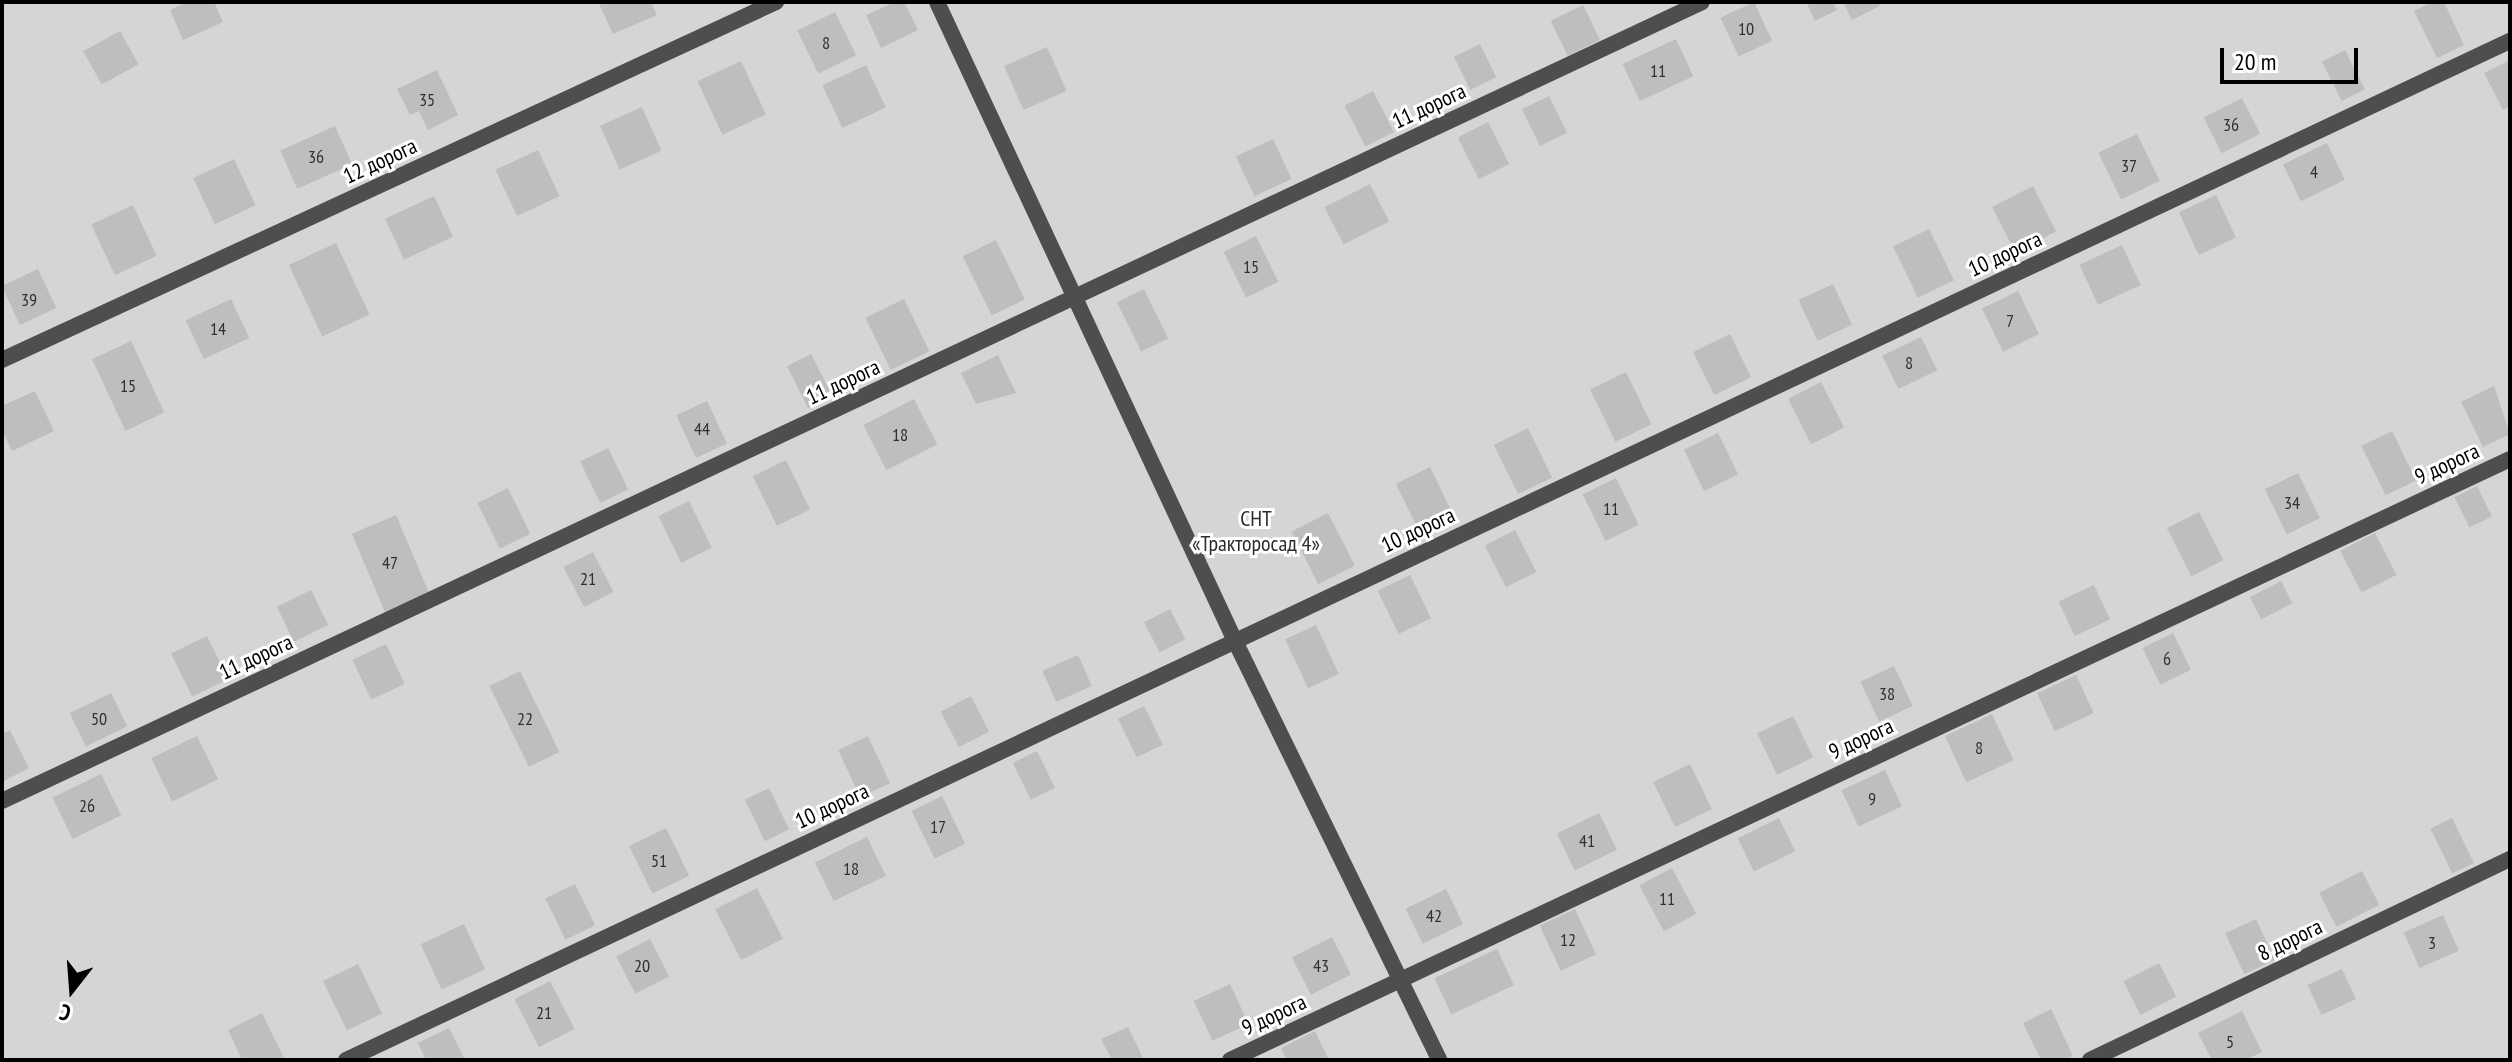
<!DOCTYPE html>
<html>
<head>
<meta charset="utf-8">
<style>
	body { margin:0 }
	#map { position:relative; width:2512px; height:1062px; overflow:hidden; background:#fff; font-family:"PT Sans Narrow",sans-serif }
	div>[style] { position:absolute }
	.green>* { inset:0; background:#d5d5d5; transform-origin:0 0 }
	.building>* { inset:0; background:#bebebe; transform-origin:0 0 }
	.street>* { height:16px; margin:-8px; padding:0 8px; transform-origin:8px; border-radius:8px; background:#4e4e4e }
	span { translate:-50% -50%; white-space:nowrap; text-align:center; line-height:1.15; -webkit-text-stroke:6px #fff; paint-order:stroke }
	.number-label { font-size:18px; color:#303030 }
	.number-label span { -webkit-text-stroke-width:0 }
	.street-label { font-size:22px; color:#000 }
	.park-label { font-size:22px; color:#2c2c2c }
	.frame { position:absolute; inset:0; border:4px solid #000; pointer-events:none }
	.north { position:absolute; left:32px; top:950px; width:80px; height:80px; -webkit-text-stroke:6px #fff; paint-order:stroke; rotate:197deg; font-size:22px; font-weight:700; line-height:32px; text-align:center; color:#000 }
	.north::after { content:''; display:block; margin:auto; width:28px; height:36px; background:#000; clip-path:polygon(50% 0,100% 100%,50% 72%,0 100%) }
	.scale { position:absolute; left:2220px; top:48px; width:138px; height:36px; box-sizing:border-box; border:4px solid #000; border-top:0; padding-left:10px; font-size:24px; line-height:28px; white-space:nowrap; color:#000; -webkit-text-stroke:6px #fff; paint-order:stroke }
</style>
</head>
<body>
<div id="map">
	<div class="green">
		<div style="left:2px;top:2px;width:2508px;height:1058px"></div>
	</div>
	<div class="building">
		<div style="clip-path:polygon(187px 2px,214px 2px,223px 22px,183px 40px,170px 10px)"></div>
		<div style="clip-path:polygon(598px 2px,651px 2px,657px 15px,613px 34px)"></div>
		<div style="clip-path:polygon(895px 2px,904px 2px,918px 30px,881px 48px,866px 15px)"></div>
		<div style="left:1754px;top:2px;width:43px;height:37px;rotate:65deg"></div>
		<div style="clip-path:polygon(1806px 2px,1833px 2px,1837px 10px,1815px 21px)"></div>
		<div style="clip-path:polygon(1843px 2px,1879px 2px,1880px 6px,1852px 20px)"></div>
		<div style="clip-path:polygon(2432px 2px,2444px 2px,2464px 45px,2437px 58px,2414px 11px)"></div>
		<div style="left:1583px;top:5px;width:39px;height:36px;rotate:64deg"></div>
		<div style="left:835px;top:12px;width:48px;height:42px;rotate:64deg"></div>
		<div style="left:120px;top:31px;width:38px;height:42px;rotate:61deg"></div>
		<div style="left:1676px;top:39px;width:41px;height:59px;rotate:65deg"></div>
		<div style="left:1480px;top:44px;width:37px;height:29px;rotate:64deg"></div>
		<div style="left:1047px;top:47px;width:48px;height:47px;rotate:66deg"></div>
		<div style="left:2345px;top:50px;width:44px;height:26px;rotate:63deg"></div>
		<div style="clip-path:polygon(2510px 60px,2510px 106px,2503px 110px,2484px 73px)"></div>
		<div style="left:741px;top:61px;width:59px;height:48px;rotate:65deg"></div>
		<div style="left:866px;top:65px;width:47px;height:48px;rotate:65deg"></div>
		<div style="clip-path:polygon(437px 70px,458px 115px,428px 130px,419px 111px,410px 115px,397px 89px)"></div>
		<div style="left:1373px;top:91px;width:46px;height:32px;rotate:63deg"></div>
		<div style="left:1549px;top:96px;width:41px;height:30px;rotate:64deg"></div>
		<div style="left:2242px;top:98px;width:40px;height:43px;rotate:63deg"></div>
		<div style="left:642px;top:107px;width:48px;height:46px;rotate:66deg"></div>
		<div style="left:1488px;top:122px;width:47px;height:34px;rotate:63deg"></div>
		<div style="left:335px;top:126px;width:42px;height:60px;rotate:66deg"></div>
		<div style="left:2137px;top:134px;width:52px;height:43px;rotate:64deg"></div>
		<div style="left:1273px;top:139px;width:44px;height:41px;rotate:65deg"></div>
		<div style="left:2327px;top:143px;width:41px;height:49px;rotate:64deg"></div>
		<div style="left:538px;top:150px;width:51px;height:47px;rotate:65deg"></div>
		<div style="left:234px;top:159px;width:51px;height:45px;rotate:65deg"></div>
		<div style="left:1370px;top:184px;width:42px;height:51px;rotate:63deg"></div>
		<div style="left:2033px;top:186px;width:51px;height:46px;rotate:63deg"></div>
		<div style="left:2216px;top:195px;width:47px;height:41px;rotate:65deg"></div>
		<div style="left:434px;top:196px;width:45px;height:54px;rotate:65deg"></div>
		<div style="left:133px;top:205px;width:56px;height:46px;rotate:65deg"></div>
		<div style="left:1929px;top:229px;width:57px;height:40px;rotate:64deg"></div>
		<div style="left:1256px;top:236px;width:51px;height:36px;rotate:64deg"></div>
		<div style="left:996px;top:240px;width:66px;height:37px;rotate:64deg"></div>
		<div style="left:336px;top:243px;width:79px;height:52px;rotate:65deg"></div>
		<div style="left:2122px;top:245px;width:44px;height:47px;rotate:65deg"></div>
		<div style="left:38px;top:269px;width:43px;height:40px;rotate:65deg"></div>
		<div style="left:1833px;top:284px;width:45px;height:38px;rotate:65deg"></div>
		<div style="left:1144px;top:289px;width:55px;height:30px;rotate:64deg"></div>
		<div style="left:2018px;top:291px;width:48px;height:40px;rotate:64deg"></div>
		<div style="left:231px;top:299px;width:43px;height:50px;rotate:65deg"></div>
		<div style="left:904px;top:299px;width:58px;height:43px;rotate:64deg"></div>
		<div style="left:1730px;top:334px;width:48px;height:41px;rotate:64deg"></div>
		<div style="left:1921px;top:337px;width:37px;height:43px;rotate:64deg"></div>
		<div style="left:131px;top:341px;width:79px;height:43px;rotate:65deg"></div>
		<div style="left:811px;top:354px;width:47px;height:27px;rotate:63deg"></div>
		<div style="clip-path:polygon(998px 355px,1016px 393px,976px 404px,961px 373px)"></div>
		<div style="left:1626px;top:372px;width:58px;height:40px;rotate:64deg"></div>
		<div style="left:1821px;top:382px;width:51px;height:37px;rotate:63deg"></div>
		<div style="clip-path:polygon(2494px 386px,2510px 434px,2483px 447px,2461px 402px)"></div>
		<div style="clip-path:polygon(35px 391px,54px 431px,12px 451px,2px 430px,2px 406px)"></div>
		<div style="left:914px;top:399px;width:51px;height:57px;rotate:63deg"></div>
		<div style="left:707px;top:401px;width:47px;height:34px;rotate:65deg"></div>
		<div style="left:1528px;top:428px;width:55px;height:38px;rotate:64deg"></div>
		<div style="left:2392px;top:431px;width:55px;height:34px;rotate:64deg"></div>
		<div style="left:1718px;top:433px;width:46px;height:38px;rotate:64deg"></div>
		<div style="left:608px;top:448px;width:46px;height:31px;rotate:64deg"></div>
		<div style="left:786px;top:460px;width:55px;height:37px;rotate:64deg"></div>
		<div style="left:1430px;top:467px;width:55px;height:38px;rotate:64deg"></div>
		<div style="left:2298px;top:473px;width:50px;height:37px;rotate:64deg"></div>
		<div style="left:1616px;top:478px;width:52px;height:37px;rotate:64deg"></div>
		<div style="left:2477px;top:486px;width:34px;height:25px;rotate:64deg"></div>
		<div style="left:508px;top:488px;width:51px;height:34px;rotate:64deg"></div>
		<div style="left:689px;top:501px;width:52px;height:34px;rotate:64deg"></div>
		<div style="left:2199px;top:512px;width:54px;height:36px;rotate:63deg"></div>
		<div style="left:1328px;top:513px;width:59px;height:41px;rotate:63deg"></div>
		<div style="left:396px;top:515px;width:85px;height:48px;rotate:67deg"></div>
		<div style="left:1515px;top:530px;width:47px;height:34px;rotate:63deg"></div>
		<div style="left:2375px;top:533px;width:47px;height:39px;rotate:63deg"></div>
		<div style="left:593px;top:552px;width:45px;height:33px;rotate:63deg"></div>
		<div style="left:1410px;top:575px;width:48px;height:36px;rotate:64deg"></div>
		<div style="left:2281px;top:581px;width:25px;height:35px;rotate:63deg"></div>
		<div style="left:2094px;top:585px;width:38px;height:39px;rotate:65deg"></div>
		<div style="left:311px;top:590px;width:39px;height:38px;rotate:64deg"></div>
		<div style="left:1170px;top:609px;width:34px;height:29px;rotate:63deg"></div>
		<div style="left:1316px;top:625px;width:54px;height:34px;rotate:65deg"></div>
		<div style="left:2173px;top:633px;width:41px;height:34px;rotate:64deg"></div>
		<div style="left:207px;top:636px;width:48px;height:40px;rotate:64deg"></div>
		<div style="left:386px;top:644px;width:44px;height:37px;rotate:65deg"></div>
		<div style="left:1078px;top:655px;width:34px;height:39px;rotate:66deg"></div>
		<div style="left:1894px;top:666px;width:44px;height:37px;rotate:65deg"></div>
		<div style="left:520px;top:671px;width:90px;height:34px;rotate:64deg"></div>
		<div style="left:2076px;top:675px;width:42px;height:43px;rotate:65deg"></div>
		<div style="left:111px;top:693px;width:37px;height:46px;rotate:64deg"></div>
		<div style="left:971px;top:696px;width:40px;height:34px;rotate:63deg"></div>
		<div style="left:1144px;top:706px;width:43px;height:29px;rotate:64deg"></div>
		<div style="left:1992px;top:714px;width:51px;height:52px;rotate:65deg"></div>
		<div style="left:1793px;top:716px;width:46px;height:40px;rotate:64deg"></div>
		<div style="clip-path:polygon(10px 730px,29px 768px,2px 782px,2px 734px)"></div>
		<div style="left:197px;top:736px;width:48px;height:51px;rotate:64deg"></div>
		<div style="left:868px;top:736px;width:52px;height:33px;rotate:65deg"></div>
		<div style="left:1037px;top:751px;width:41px;height:27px;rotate:64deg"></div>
		<div style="left:1690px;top:764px;width:50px;height:41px;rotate:64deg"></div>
		<div style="left:1885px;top:770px;width:40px;height:48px;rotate:65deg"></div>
		<div style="left:101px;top:774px;width:46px;height:54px;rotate:64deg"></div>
		<div style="left:769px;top:788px;width:46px;height:27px;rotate:64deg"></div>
		<div style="left:942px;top:796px;width:53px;height:34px;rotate:64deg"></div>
		<div style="left:1599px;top:813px;width:41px;height:47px;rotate:64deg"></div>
		<div style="left:1779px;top:818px;width:37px;height:46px;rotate:64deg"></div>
		<div style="left:2452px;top:818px;width:50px;height:24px;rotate:64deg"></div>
		<div style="left:666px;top:828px;width:53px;height:41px;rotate:64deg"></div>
		<div style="left:867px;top:837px;width:43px;height:58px;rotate:64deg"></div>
		<div style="left:1672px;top:868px;width:52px;height:37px;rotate:62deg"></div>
		<div style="left:2362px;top:871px;width:38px;height:48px;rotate:63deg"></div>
		<div style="left:575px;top:884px;width:46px;height:33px;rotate:64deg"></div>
		<div style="left:757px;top:888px;width:57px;height:47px;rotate:63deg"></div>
		<div style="left:1446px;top:889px;width:39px;height:45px;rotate:64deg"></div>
		<div style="left:1575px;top:909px;width:50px;height:39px;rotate:65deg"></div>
		<div style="left:2443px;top:915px;width:39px;height:43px;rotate:66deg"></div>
		<div style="left:2256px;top:919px;width:45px;height:34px;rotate:65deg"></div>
		<div style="left:464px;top:924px;width:50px;height:48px;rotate:65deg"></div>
		<div style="left:1332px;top:937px;width:42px;height:45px;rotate:63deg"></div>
		<div style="left:650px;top:939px;width:42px;height:38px;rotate:63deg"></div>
		<div style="left:1497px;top:949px;width:40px;height:69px;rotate:65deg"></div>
		<div style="left:2159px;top:963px;width:38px;height:40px;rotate:63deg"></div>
		<div style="left:358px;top:964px;width:55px;height:39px;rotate:64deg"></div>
		<div style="left:2342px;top:969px;width:33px;height:38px;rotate:65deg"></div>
		<div style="left:550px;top:981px;width:54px;height:40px;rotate:63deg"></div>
		<div style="left:1230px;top:984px;width:44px;height:40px;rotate:65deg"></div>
		<div style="clip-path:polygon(2051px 1009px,2073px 1056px,2064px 1060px,2041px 1060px,2023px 1023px)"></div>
		<div style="clip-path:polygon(2242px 1011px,2262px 1052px,2245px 1060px,2212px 1060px,2198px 1033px)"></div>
		<div style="clip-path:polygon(262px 1013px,284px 1058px,242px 1060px,228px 1030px)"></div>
		<div style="clip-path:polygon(1128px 1027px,1144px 1060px,1112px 1060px,1101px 1039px)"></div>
		<div style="clip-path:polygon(449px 1028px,465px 1060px,426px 1060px,418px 1043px)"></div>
		<div style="clip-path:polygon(1315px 1031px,1329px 1060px,1287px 1060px,1281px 1048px)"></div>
	</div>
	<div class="street">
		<div style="left:937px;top:2px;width:705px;rotate:65deg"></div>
		<div style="left:1235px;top:641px;width:466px;rotate:64deg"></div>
		<div style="left:2px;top:360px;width:853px;rotate:-24.82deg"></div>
		<div style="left:2px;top:801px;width:1878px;rotate:-25.17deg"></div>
		<div style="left:346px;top:1060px;width:2392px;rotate:-25.22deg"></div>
		<div style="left:1230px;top:1060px;width:1414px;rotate:-25.15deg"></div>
		<div style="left:2090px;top:1060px;width:466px;rotate:-25.6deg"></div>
	</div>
	<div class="number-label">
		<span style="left:1746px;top:29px">10</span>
		<span style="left:826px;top:43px">8</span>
		<span style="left:1658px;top:71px">11</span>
		<span style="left:427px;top:100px">35</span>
		<span style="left:2231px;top:125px">36</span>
		<span style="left:316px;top:157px">36</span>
		<span style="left:2129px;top:166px">37</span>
		<span style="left:2314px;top:172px">4</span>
		<span style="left:1251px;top:267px">15</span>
		<span style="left:29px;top:300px">39</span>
		<span style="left:2010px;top:321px">7</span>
		<span style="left:218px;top:329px">14</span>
		<span style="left:1909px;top:363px">8</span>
		<span style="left:128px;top:386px">15</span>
		<span style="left:702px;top:429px">44</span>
		<span style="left:900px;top:435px">18</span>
		<span style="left:2292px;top:503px">34</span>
		<span style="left:1611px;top:509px">11</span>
		<span style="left:390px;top:563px">47</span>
		<span style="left:588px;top:579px">21</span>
		<span style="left:2167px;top:659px">6</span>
		<span style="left:1887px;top:694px">38</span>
		<span style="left:99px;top:719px">50</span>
		<span style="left:525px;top:719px">22</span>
		<span style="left:1979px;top:748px">8</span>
		<span style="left:1872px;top:799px">9</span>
		<span style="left:87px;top:806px">26</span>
		<span style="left:938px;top:827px">17</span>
		<span style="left:1587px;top:841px">41</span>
		<span style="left:659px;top:861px">51</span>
		<span style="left:851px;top:869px">18</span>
		<span style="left:1667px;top:899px">11</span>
		<span style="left:1434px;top:916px">42</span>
		<span style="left:1568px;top:940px">12</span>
		<span style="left:2432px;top:943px">3</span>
		<span style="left:642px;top:966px">20</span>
		<span style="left:1321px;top:966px">43</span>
		<span style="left:544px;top:1013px">21</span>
		<span style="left:2230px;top:1042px">5</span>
	</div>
	<div class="street-label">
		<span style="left:1429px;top:106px;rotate:-25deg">11 дорога</span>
		<span style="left:380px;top:161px;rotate:-25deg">12 дорога</span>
		<span style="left:2005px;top:254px;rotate:-25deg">10 дорога</span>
		<span style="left:843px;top:382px;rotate:-25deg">11 дорога</span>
		<span style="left:2447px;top:464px;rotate:-25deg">9 дорога</span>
		<span style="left:1418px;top:530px;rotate:-25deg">10 дорога</span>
		<span style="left:256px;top:657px;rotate:-25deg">11 дорога</span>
		<span style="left:1861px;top:739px;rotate:-25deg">9 дорога</span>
		<span style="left:832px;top:806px;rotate:-25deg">10 дорога</span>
		<span style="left:2290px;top:940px;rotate:-26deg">8 дорога</span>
		<span style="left:1274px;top:1015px;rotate:-25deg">9 дорога</span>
	</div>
	<div class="park-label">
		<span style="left:1256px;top:531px">СНТ<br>«Тракторосад 4»</span>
	</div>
	<div class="frame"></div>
	<div class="north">С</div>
	<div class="scale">20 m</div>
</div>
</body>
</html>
